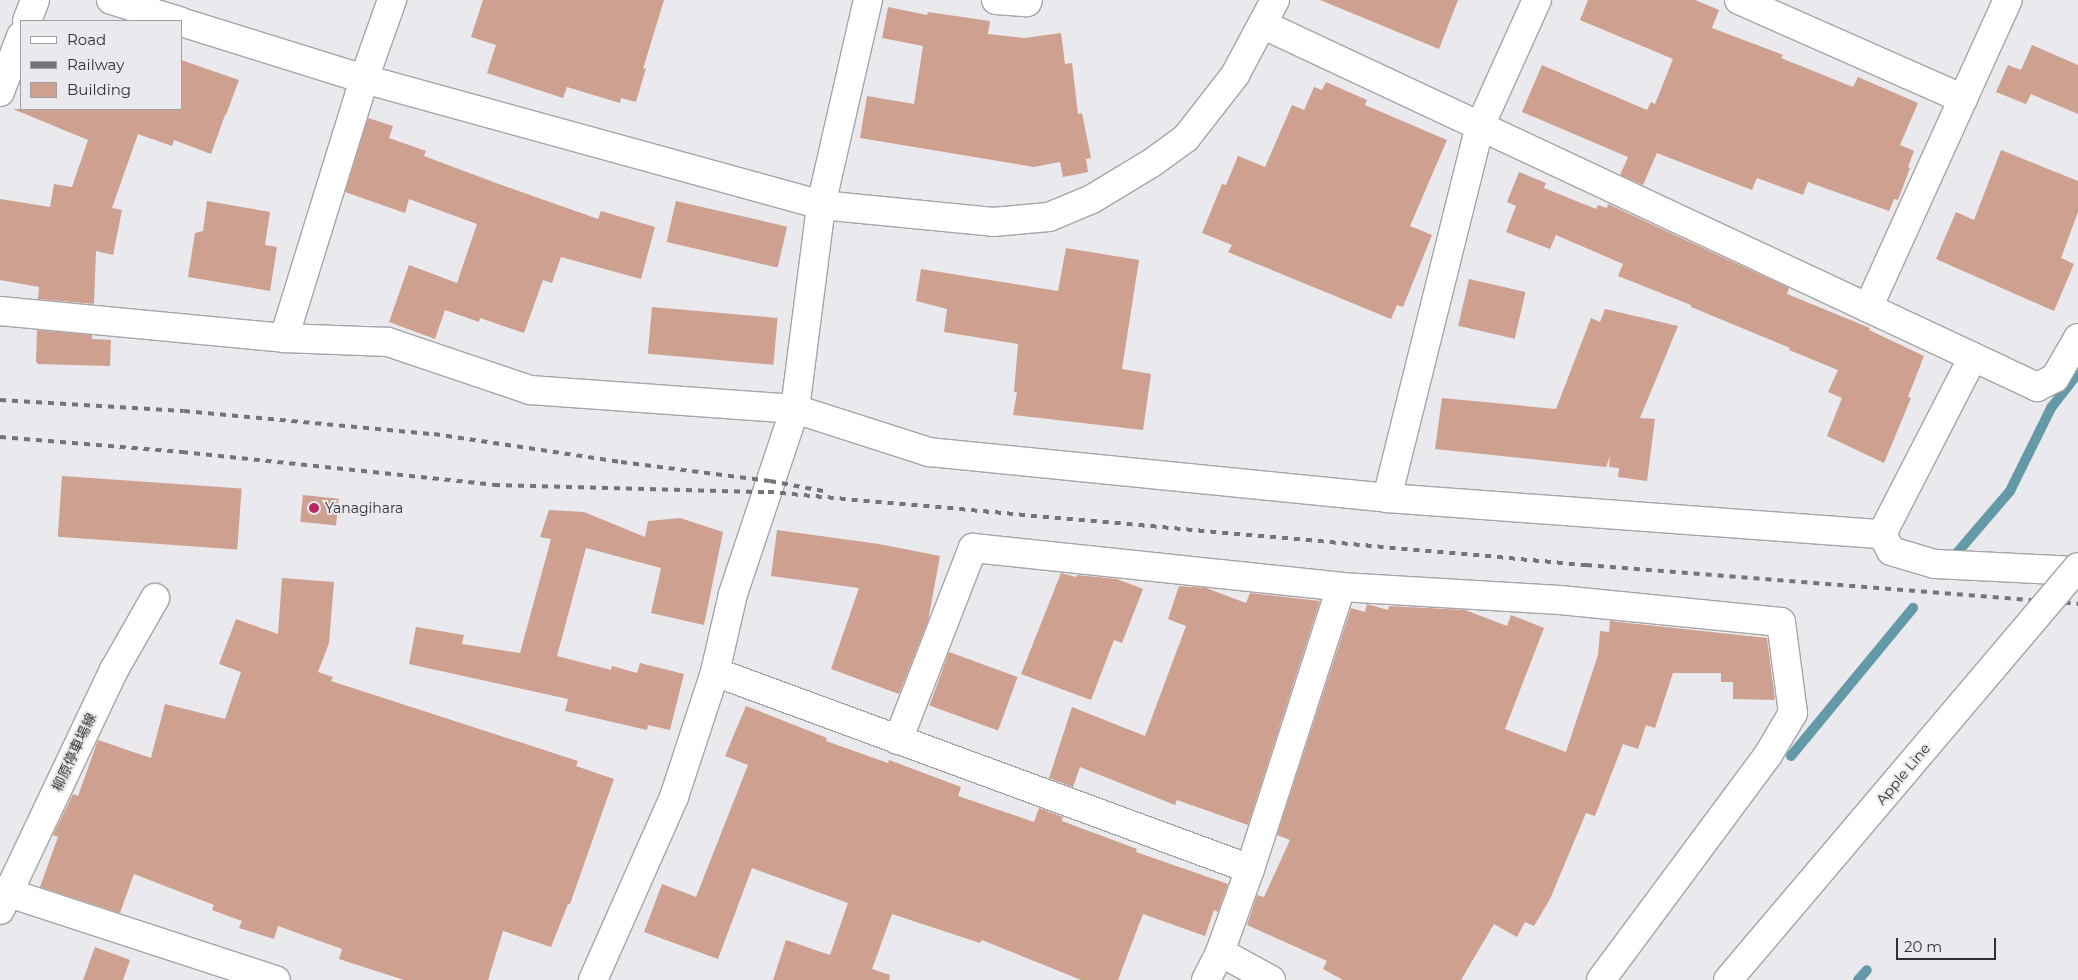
<!DOCTYPE html>
<html>
<head>
<meta charset="utf-8">
<style>
	body { margin:0 }
	#map { position:relative; width:2078px; height:980px; overflow:hidden; background:#eae9ed; font-family:Montserrat,"Noto Sans JP",sans-serif }
	div>[style] { position:absolute }
	.stream>* { height:10px; margin:-5px; padding:0 5px; transform-origin:5px; border-radius:5px; background:#649aa7 }
	.building>* { inset:0; background:#cea08f; transform-origin:0 0 }
	.roads { filter:drop-shadow(1px 0 #a5a4a8) drop-shadow(-1px 0 #a5a4a8) drop-shadow(0 1px #a5a4a8) drop-shadow(0 -1px #a5a4a8) }
	.street>* { height:28px; margin:-14px; padding:0 14px; transform-origin:14px; border-radius:14px; background:#fff }
	.secondary>* { height:28px; margin:-14px; padding:0 14px; transform-origin:14px; border-radius:14px; background:#fff }
	.rail>* { height:4px; margin-top:-2px; transform-origin:0; background:repeating-linear-gradient(90deg,#747376 0 6px,transparent 0 12px) }
	.bridges { filter:drop-shadow(1px 0 #a5a4a8) drop-shadow(-1px 0 #a5a4a8) drop-shadow(0 1px #a5a4a8) drop-shadow(0 -1px #a5a4a8) }
	.highway-bridge>* { height:28px; margin:-14px; padding:0 14px; transform-origin:14px; border-radius:14px; background:#fff }
	.dots>* { width:14px; height:14px; translate:-50% -50%; box-sizing:border-box; border:2px solid #eae9ed; border-radius:50% }
	span { translate:-50% -50%; white-space:nowrap; text-align:center; line-height:1.15; -webkit-text-stroke:4px #eae9ed; paint-order:stroke }
	.poi-label { font-size:14px; color:#313133 }
	.left { translate:0 -50%; text-align:left }
	.street-label { font-size:14px; color:#313133 }
	.legend { position:absolute; left:20px; top:20px; width:162px; height:90px; box-sizing:border-box; background:#eae9ed; border:1px solid #a09fa3; margin:0; padding:6px 9px; list-style:none; font-size:15px; color:#313133 }
	.legend li { display:flex; align-items:center; gap:10px; height:25px }
	.legend b { width:25px; border:1px solid #a09fa3 }
	.scale { position:absolute; left:1896px; top:938px; width:100px; height:22px; box-sizing:border-box; border:2px solid #313133; border-top:0; padding-left:6px; font-size:15px; line-height:18px; white-space:nowrap; color:#313133; -webkit-text-stroke:4px #eae9ed; paint-order:stroke }
</style>
</head>
<body>
<div id="map">
	<div class="stream">
		<div style="left:1950px;top:561px;width:92px;rotate:-49.4deg"></div>
		<div style="left:2010px;top:491px;width:93px;rotate:-63.7deg"></div>
		<div style="left:2051px;top:408px;width:44px;rotate:-52.4deg"></div>
		<div style="left:1791px;top:756px;width:192px;rotate:-50.5deg"></div>
		<div style="left:1858px;top:980px;width:13px;rotate:-48deg"></div>
	</div>
	<div class="building">
		<div style="clip-path:polygon(483px 0,664px 0,643px 69px,646px 68px,636px 102px,621px 98px,620px 103px,567px 87px,563px 98px,487px 73px,496px 45px,471px 37px)"></div>
		<div style="clip-path:polygon(1320px 0,1458px 0,1439px 49px)"></div>
		<div style="clip-path:polygon(1588px 0,1695px 0,1719px 10px,1712px 28px,1783px 55px,1781px 58px,1853px 87px,1858px 77px,1918px 103px,1900px 145px,1914px 151px,1908px 167px,1910px 168px,1898px 200px,1894px 199px,1889px 211px,1808px 182px,1803px 195px,1757px 178px,1752px 190px,1657px 153px,1643px 185px,1620px 175px,1628px 157px,1522px 112px,1542px 65px,1647px 110px,1651px 102px,1655px 104px,1673px 59px,1580px 20px)"></div>
		<div style="clip-path:polygon(888px 7px,927px 15px,928px 12px,990px 21px,988px 34px,1024px 38px,1061px 33px,1065px 64px,1072px 63px,1078px 114px,1082px 113px,1091px 158px,1086px 159px,1088px 172px,1063px 177px,1060px 162px,1034px 167px,860px 138px,867px 96px,914px 104px,923px 46px,882px 38px)"></div>
		<div style="clip-path:polygon(2032px 45px,2078px 65px,2078px 114px,2031px 94px,2026px 104px,1996px 92px,2008px 65px,2021px 70px)"></div>
		<div style="clip-path:polygon(181px 60px,239px 80px,226px 115px,225px 115px,211px 154px,174px 140px,172px 146px,138px 134px,112px 208px,122px 210px,113px 255px,96px 251px,94px 304px,38px 299px,39px 287px,0 280px,0 199px,50px 207px,54px 184px,72px 187px,88px 140px,13px 109px,181px 109px)"></div>
		<div style="clip-path:polygon(1326px 82px,1367px 100px,1365px 105px,1447px 140px,1410px 226px,1432px 235px,1403px 307px,1397px 305px,1391px 319px,1228px 252px,1232px 245px,1202px 233px,1222px 184px,1226px 185px,1238px 156px,1265px 167px,1292px 105px,1304px 110px,1314px 87px,1322px 90px)"></div>
		<div style="clip-path:polygon(368px 118px,393px 126px,389px 138px,426px 151px,424px 156px,496px 183px,598px 219px,601px 211px,655px 227px,641px 279px,561px 257px,552px 283px,543px 280px,524px 333px,480px 318px,479px 322px,445px 310px,435px 339px,389px 322px,409px 265px,457px 283px,477px 224px,409px 199px,405px 213px,345px 192px)"></div>
		<div style="clip-path:polygon(2001px 150px,2078px 181px,2078px 212px,2061px 258px,2074px 264px,2054px 311px,1936px 259px,1956px 212px,1974px 220px)"></div>
		<div style="clip-path:polygon(1519px 172px,1546px 183px,1544px 188px,1596px 209px,1598px 205px,1607px 208px,1608px 204px,1789px 288px,1787px 294px,1870px 328px,1869px 330px,1924px 356px,1908px 397px,1911px 398px,1884px 463px,1827px 436px,1842px 398px,1828px 392px,1838px 370px,1789px 350px,1790px 348px,1691px 307px,1691px 305px,1618px 276px,1623px 264px,1556px 235px,1550px 249px,1506px 232px,1516px 206px,1507px 202px)"></div>
		<div style="clip-path:polygon(207px 201px,270px 212px,265px 245px,277px 247px,270px 291px,188px 277px,195px 233px,203px 231px)"></div>
		<div style="left:676px;top:201px;width:114px;height:42px;rotate:13deg"></div>
		<div style="clip-path:polygon(1066px 248px,1139px 260px,1122px 369px,1151px 374px,1143px 430px,1013px 415px,1017px 392px,1014px 392px,1018px 344px,944px 332px,947px 309px,916px 301px,921px 269px,1058px 291px)"></div>
		<div style="left:1469px;top:279px;width:58px;height:48px;rotate:13deg"></div>
		<div style="left:652px;top:307px;width:126px;height:47px;rotate:5deg"></div>
		<div style="clip-path:polygon(1605px 309px,1678px 326px,1640px 418px,1655px 419px,1647px 481px,1618px 477px,1619px 468px,1609px 467px,1610px 456px,1606px 467px,1435px 449px,1442px 398px,1556px 409px,1591px 318px,1600px 322px)"></div>
		<div style="clip-path:polygon(37px 330px,92px 335px,92px 339px,111px 340px,110px 366px,38px 364px,36px 362px)"></div>
		<div style="left:62px;top:476px;width:180px;height:61px;rotate:4deg"></div>
		<div style="left:303px;top:495px;width:36px;height:27px;rotate:6deg"></div>
		<div style="clip-path:polygon(549px 510px,584px 512px,645px 537px,648px 521px,680px 518px,723px 532px,704px 625px,651px 613px,661px 568px,586px 548px,557px 656px,611px 670px,612px 666px,637px 673px,640px 663px,684px 674px,670px 730px,648px 725px,647px 730px,565px 711px,568px 699px,409px 664px,416px 627px,464px 635px,462px 644px,520px 653px,551px 539px,540px 537px)"></div>
		<div style="clip-path:polygon(777px 530px,879px 544px,940px 556px,928px 621px,899px 694px,831px 669px,859px 588px,771px 576px)"></div>
		<div style="clip-path:polygon(1061px 573px,1076px 577px,1077px 575px,1117px 579px,1143px 589px,1122px 643px,1114px 640px,1091px 700px,1021px 674px)"></div>
		<div style="clip-path:polygon(282px 578px,334px 582px,329px 643px,318px 672px,333px 677px,331px 681px,578px 761px,576px 766px,614px 779px,570px 904px,568px 904px,551px 947px,503px 931px,488px 980px,404px 980px,339px 959px,342px 949px,278px 926px,274px 939px,239px 928px,242px 921px,212px 910px,214px 905px,134px 874px,120px 913px,40px 887px,58px 837px,53px 835px,73px 794px,78px 796px,98px 740px,151px 758px,165px 704px,225px 719px,241px 672px,219px 664px,236px 619px,278px 634px)"></div>
		<div style="clip-path:polygon(1179px 586px,1206px 588px,1246px 603px,1250px 593px,1320px 601px,1248px 825px,1177px 800px,1175px 805px,1080px 767px,1073px 787px,1049px 778px,1072px 707px,1145px 736px,1186px 626px,1168px 619px)"></div>
		<div style="clip-path:polygon(1367px 604px,1388px 610px,1389px 606px,1465px 610px,1507px 626px,1511px 615px,1544px 628px,1505px 729px,1566px 752px,1598px 655px,1600px 631px,1609px 632px,1610px 621px,1767px 638px,1775px 700px,1733px 699px,1733px 682px,1721px 682px,1721px 673px,1673px 673px,1655px 728px,1646px 725px,1638px 749px,1623px 744px,1595px 816px,1586px 813px,1550px 899px,1534px 926px,1525px 922px,1517px 937px,1494px 924px,1461px 980px,1343px 980px,1323px 969px,1327px 961px,1247px 925px,1257px 895px,1264px 897px,1290px 840px,1277px 835px,1351px 608px,1365px 612px)"></div>
		<div style="left:949px;top:652px;width:73px;height:57px;rotate:20deg"></div>
		<div style="clip-path:polygon(746px 706px,827px 738px,826px 741px,888px 763px,889px 760px,961px 787px,958px 796px,1034px 822px,1039px 808px,1063px 817px,1062px 821px,1137px 849px,1136px 852px,1228px 884px,1218px 912px,1214px 910px,1205px 936px,1143px 914px,1118px 980px,1081px 980px,982px 940px,980px 943px,892px 914px,872px 969px,890px 975px,889px 980px,773px 980px,786px 940px,830px 955px,848px 903px,752px 868px,718px 959px,644px 932px,662px 884px,696px 897px,748px 765px,725px 756px)"></div>
		<div style="clip-path:polygon(95px 947px,130px 960px,123px 980px,83px 980px)"></div>
	</div>
	<div class="roads">
		<div class="street">
			<div style="left:996px;top:0;width:31px;rotate:4deg"></div>
			<div style="left:1027px;top:2px;width:2px;rotate:-63deg"></div>
			<div style="left:1739px;top:0;width:245px;rotate:23.8deg"></div>
			<div style="left:27px;top:21px;width:22px;rotate:-69deg"></div>
			<div style="left:1264px;top:25px;width:854px;rotate:25.09deg"></div>
			<div style="left:2037px;top:387px;width:20px;rotate:-27deg"></div>
			<div style="left:2055px;top:378px;width:46px;rotate:-60.1deg"></div>
			<div style="left:0;top:92px;width:60px;rotate:-69.4deg"></div>
			<div style="left:1868px;top:308px;width:338px;rotate:-65.6deg"></div>
			<div style="left:0;top:311px;width:285px;rotate:5.4deg"></div>
			<div style="left:284px;top:338px;width:104px;rotate:2.2deg"></div>
			<div style="left:388px;top:342px;width:150px;rotate:18.7deg"></div>
			<div style="left:530px;top:390px;width:266px;rotate:4.1deg"></div>
			<div style="left:795px;top:409px;width:141px;rotate:17.8deg"></div>
			<div style="left:929px;top:452px;width:460px;rotate:5.7deg"></div>
			<div style="left:1387px;top:498px;width:496px;rotate:4.2deg"></div>
			<div style="left:284px;top:338px;width:271px;rotate:-72.8deg"></div>
			<div style="left:364px;top:79px;width:84px;rotate:-70.5deg"></div>
			<div style="left:1387px;top:498px;width:383px;rotate:-76deg"></div>
			<div style="left:1480px;top:126px;width:138px;rotate:-65.7deg"></div>
			<div style="left:1882px;top:534px;width:19px;rotate:62deg"></div>
			<div style="left:1891px;top:551px;width:46px;rotate:16.5deg"></div>
			<div style="left:1935px;top:564px;width:143px;rotate:2.8deg"></div>
			<div style="left:1882px;top:534px;width:199px;rotate:-62.8deg"></div>
			<div style="left:715px;top:672px;width:570px;rotate:20.21deg"></div>
			<div style="left:898px;top:740px;width:206px;rotate:-68.7deg"></div>
			<div style="left:973px;top:548px;width:370px;rotate:6deg"></div>
			<div style="left:1341px;top:587px;width:219px;rotate:3.4deg"></div>
			<div style="left:1560px;top:600px;width:222px;rotate:5.7deg"></div>
			<div style="left:1781px;top:622px;width:92px;rotate:82.5deg"></div>
			<div style="left:1793px;top:713px;width:49px;rotate:120.8deg"></div>
			<div style="left:1768px;top:755px;width:280px;rotate:126.6deg"></div>
			<div style="left:0;top:890px;width:290px;rotate:18.1deg"></div>
			<div style="left:593px;top:980px;width:200px;rotate:-66.1deg"></div>
			<div style="left:674px;top:797px;width:132px;rotate:-71.8deg"></div>
			<div style="left:715px;top:672px;width:80px;rotate:-77deg"></div>
			<div style="left:733px;top:594px;width:195px;rotate:-71.5deg"></div>
			<div style="left:795px;top:409px;width:206px;rotate:-82.7deg"></div>
			<div style="left:821px;top:205px;width:210px;rotate:-77.1deg"></div>
			<div style="left:1206px;top:980px;width:31px;rotate:-63deg"></div>
			<div style="left:1271px;top:980px;width:58px;rotate:-151.2deg"></div>
			<div style="left:1220px;top:952px;width:88px;rotate:-70.1deg"></div>
			<div style="left:1250px;top:869px;width:296px;rotate:-72.1deg"></div>
		</div>
		<div class="secondary">
			<div style="left:111px;top:0;width:71px;rotate:17.2deg"></div>
			<div style="left:181px;top:22px;width:192px;rotate:17.3deg"></div>
			<div style="left:364px;top:79px;width:474px;rotate:15.4deg"></div>
			<div style="left:821px;top:205px;width:173px;rotate:5.6deg"></div>
			<div style="left:993px;top:222px;width:56px;rotate:-5.1deg"></div>
			<div style="left:1049px;top:217px;width:47px;rotate:-22.7deg"></div>
			<div style="left:1092px;top:199px;width:71px;rotate:-31.2deg"></div>
			<div style="left:1153px;top:162px;width:41px;rotate:-36deg"></div>
			<div style="left:1186px;top:138px;width:80px;rotate:-52.1deg"></div>
			<div style="left:1235px;top:75px;width:85px;rotate:-61.9deg"></div>
			<div style="left:0;top:910px;width:266px;rotate:-64.6deg"></div>
			<div style="left:114px;top:670px;width:83px;rotate:-60.3deg"></div>
		</div>
	</div>
	<div class="rail">
		<div style="left:0;top:400px;width:184px;rotate:3.4deg"></div>
		<div style="left:184px;top:411px;width:251px;rotate:5.3deg"></div>
		<div style="left:434px;top:434px;width:189px;rotate:8.5deg"></div>
		<div style="left:621px;top:462px;width:150px;rotate:7.3deg"></div>
		<div style="left:770px;top:481px;width:54px;rotate:10.7deg"></div>
		<div style="left:0;top:437px;width:183px;rotate:4.7deg"></div>
		<div style="left:182px;top:452px;width:314px;rotate:6deg"></div>
		<div style="left:494px;top:485px;width:274px;rotate:1.5deg"></div>
		<div style="left:768px;top:492px;width:821px;rotate:5.1deg"></div>
		<div style="left:1586px;top:565px;width:494px;rotate:4.5deg"></div>
	</div>
	<div class="bridges">
		<div class="highway-bridge">
			<div style="left:1728px;top:980px;width:541px;rotate:-49.72deg"></div>
		</div>
	</div>
	<div class="dots">
		<div style="left:314px;top:508px;background:#b52861"></div>
	</div>
	<div class="poi-label">
		<span class="left" style="left:325px;top:508px">Yanagihara</span>
	</div>
	<div class="street-label">
		<span style="left:74px;top:752px;rotate:-65deg">柳原停車場線</span>
		<span style="left:1903px;top:774px;rotate:-50deg">Apple Line</span>
	</div>
	<ul class="legend">
	<li><b style="height:6px;background:#fff"></b>Road</li>
	<li><b style="height:6px;background:#747376"></b>Railway</li>
	<li><b style="height:14px;background:#cea08f"></b>Building</li>
	</ul>
	<div class="scale">20 m</div>
</div>
</body>
</html>
